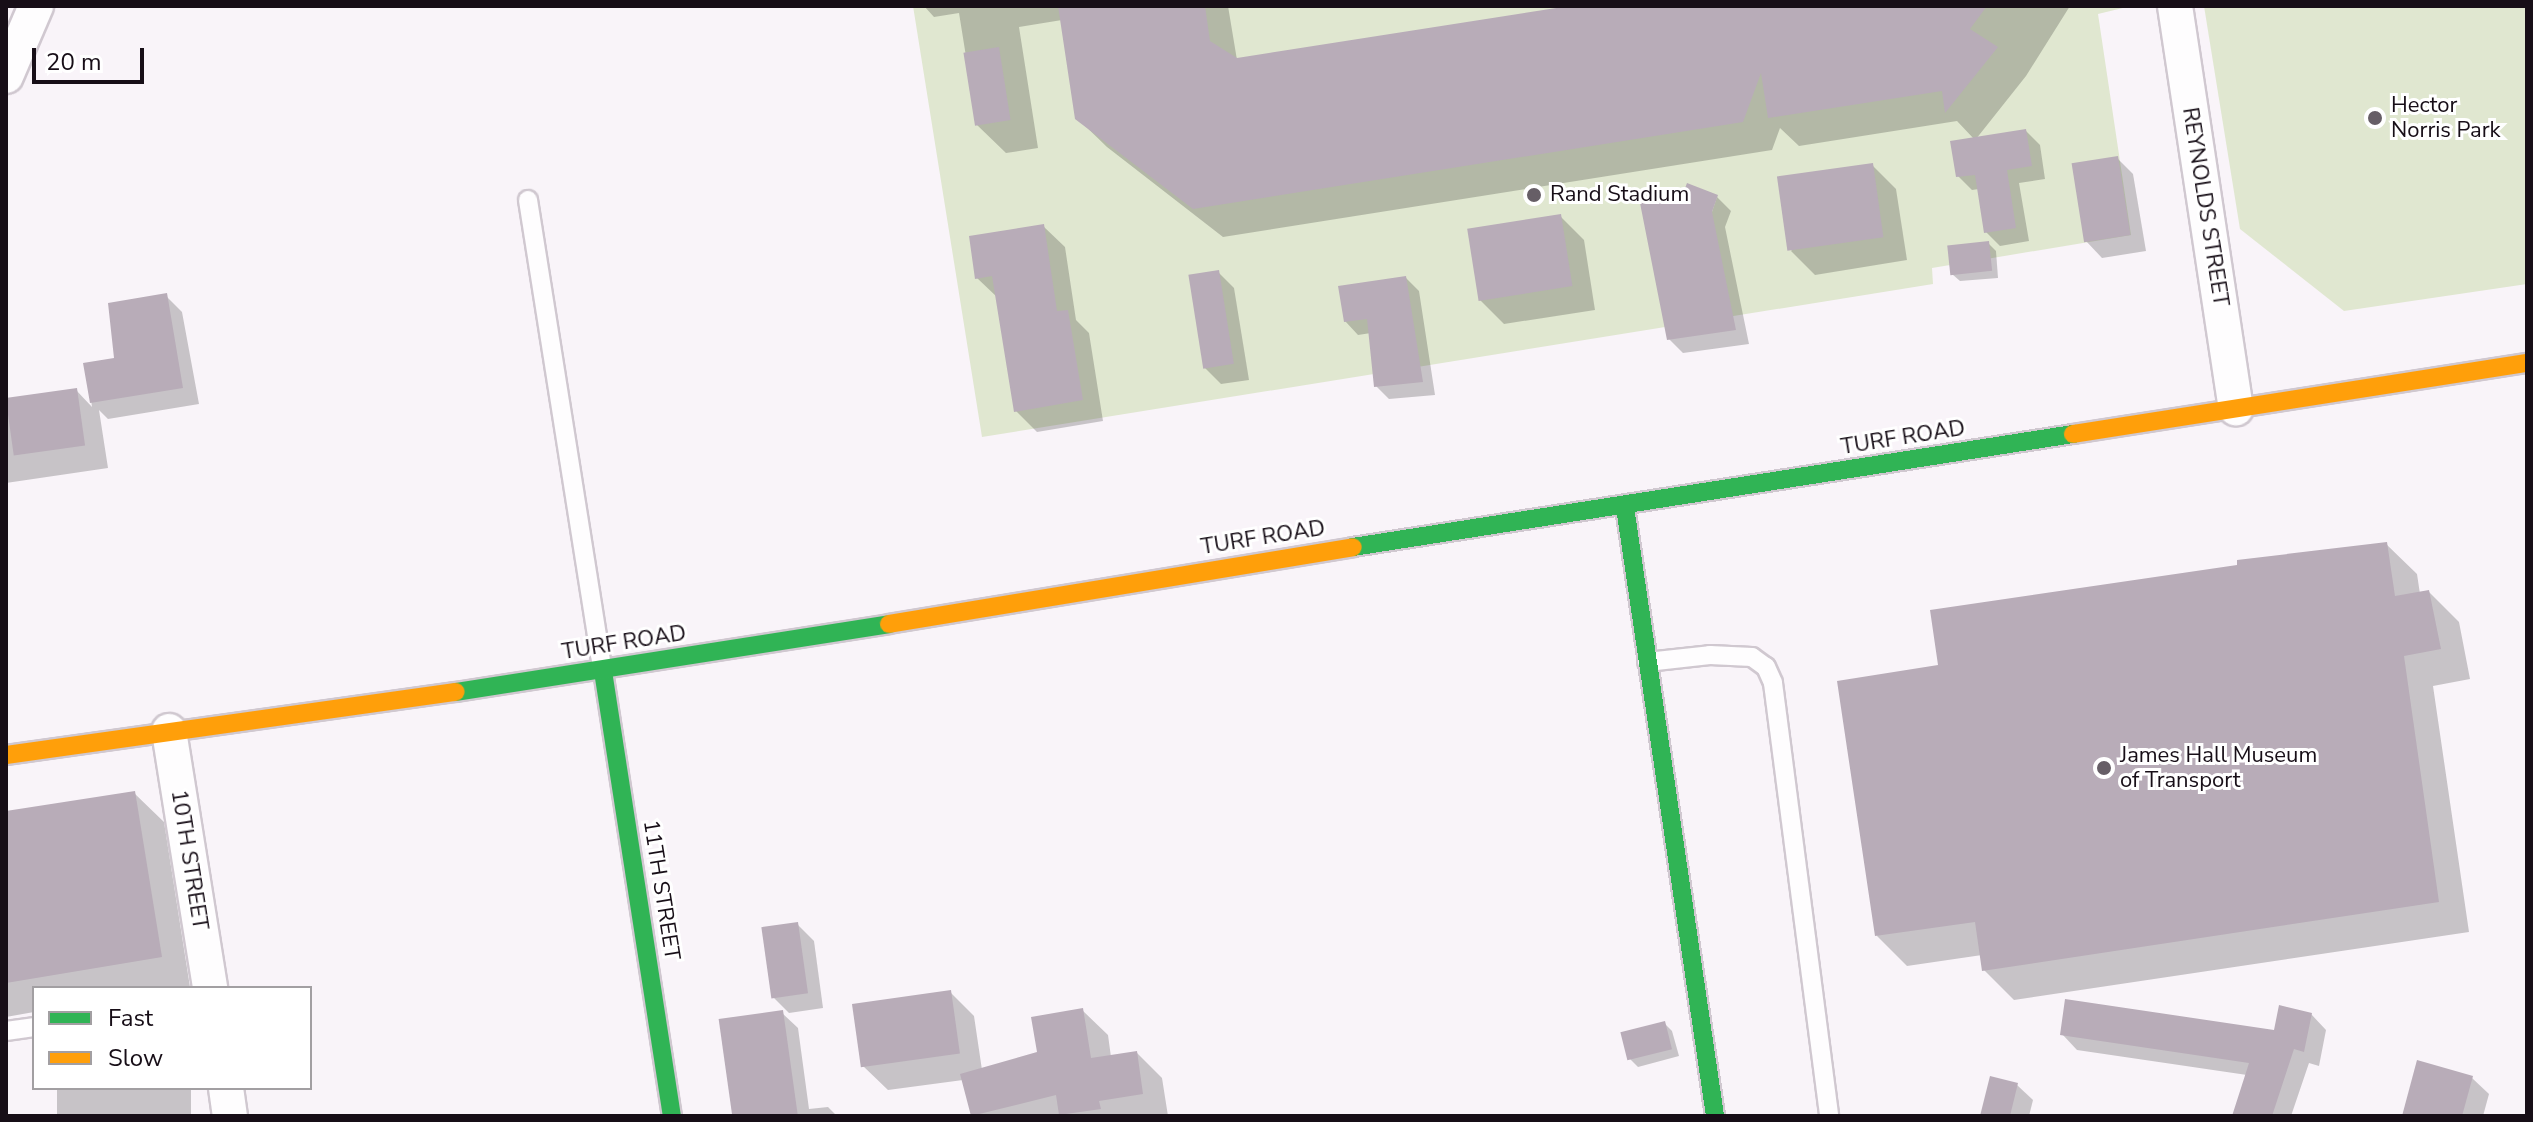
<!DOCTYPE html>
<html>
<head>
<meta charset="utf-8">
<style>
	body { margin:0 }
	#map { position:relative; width:2533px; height:1122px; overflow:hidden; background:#f9f4f9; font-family:"Nunito Sans",sans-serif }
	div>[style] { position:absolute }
	.green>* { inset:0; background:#e0e7d0 }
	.shadow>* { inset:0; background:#0003; transform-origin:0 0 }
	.building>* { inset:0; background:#b8acb8; transform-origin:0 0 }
	.roads { filter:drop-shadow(2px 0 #d0c8d0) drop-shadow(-2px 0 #d0c8d0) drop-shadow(0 2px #d0c8d0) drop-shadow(0 -2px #d0c8d0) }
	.lane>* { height:18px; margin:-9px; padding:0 9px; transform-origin:9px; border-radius:9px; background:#fefdfe }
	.street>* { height:34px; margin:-17px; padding:0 17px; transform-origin:17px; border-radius:17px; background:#fefdfe }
	.fast>* { height:18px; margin:-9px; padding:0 9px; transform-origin:9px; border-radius:9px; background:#30b455 }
	.slow>* { height:18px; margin:-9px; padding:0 9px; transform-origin:9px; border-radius:9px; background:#ff9f0a }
	.dots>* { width:22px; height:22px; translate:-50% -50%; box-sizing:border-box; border:4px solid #fff; border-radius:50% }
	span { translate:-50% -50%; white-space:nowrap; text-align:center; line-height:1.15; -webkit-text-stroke:6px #fff; paint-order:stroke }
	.poi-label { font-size:22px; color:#170e17 }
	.left { translate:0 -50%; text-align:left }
	.street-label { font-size:22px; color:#170e17 }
	.frame { position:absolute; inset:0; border:8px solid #170e17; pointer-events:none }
	.legend { position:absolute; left:32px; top:986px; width:280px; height:104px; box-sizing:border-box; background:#fff; border:2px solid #a29fa2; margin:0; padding:10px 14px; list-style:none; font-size:24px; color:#170e17 }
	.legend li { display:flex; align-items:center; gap:16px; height:40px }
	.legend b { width:40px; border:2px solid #a29fa2 }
	.scale { position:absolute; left:32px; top:48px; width:112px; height:36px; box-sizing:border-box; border:4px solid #170e17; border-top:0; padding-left:10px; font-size:24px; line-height:28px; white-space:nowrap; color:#170e17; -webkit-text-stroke:6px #fff; paint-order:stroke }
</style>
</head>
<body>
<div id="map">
	<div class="green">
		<div style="clip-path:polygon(913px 6px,2131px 6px,2098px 14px,2131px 235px,1932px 268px,1933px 284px,982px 437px)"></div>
		<div style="clip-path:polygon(2204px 6px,2527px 6px,2527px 284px,2344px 311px,2240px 229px)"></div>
	</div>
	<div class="shadow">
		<div style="clip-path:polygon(924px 6px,1228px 6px,1237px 60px,1582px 6px,2070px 6px,2026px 76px,1976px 139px,2026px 131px,2040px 145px,2045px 179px,2019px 183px,2029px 241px,2000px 246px,1986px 232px,1979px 189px,1972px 190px,1958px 176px,1974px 139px,1957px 121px,1799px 146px,1780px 128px,1772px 150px,1223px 237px,1107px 147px,1077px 118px,1062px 20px,1019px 27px,1038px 148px,1006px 153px,977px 125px,959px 13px,934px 17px)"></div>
		<div style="clip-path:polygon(2117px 158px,2133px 174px,2146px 251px,2102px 258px,2086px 241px)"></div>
		<div style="clip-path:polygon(1872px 165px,1896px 189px,1907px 260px,1815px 275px,1791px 251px)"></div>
		<div style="clip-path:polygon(1717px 197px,1731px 211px,1725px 227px,1749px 344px,1683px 353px,1669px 339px)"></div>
		<div style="clip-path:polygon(1560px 216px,1584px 240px,1595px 310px,1504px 324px,1480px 300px)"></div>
		<div style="clip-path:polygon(1043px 226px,1065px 247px,1076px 320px,1089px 333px,1103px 421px,1037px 432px,1016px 411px,998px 298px,977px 278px)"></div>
		<div style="clip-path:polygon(1988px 243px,1996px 251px,1998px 278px,1960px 281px,1952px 274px)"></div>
		<div style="clip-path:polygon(1218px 272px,1234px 288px,1249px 380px,1221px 384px,1205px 368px)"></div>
		<div style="clip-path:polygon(1406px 278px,1419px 291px,1435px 395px,1389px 399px,1376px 386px,1371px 333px,1358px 335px,1345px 321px)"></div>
		<div style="clip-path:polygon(166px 296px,182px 312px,199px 404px,108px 419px,99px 410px,108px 468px,6px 483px,6px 400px,76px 390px,92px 407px,86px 364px,117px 359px)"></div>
		<div style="clip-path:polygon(2386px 544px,2417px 574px,2420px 594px,2429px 592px,2459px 622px,2470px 679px,2433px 686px,2469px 932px,2014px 1000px,1984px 970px,1982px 955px,1907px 966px,1877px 936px,1940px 667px)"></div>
		<div style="clip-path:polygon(134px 793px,164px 822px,190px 987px,34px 988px,34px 1012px,6px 1017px,6px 813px)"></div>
		<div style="clip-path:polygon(797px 924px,814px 941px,823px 1008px,789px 1013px,773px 997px)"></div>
		<div style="clip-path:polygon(950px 992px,974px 1016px,982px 1070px,1040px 1053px,1082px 1010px,1108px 1035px,1111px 1057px,1137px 1053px,1162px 1078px,1168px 1116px,973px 1116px,963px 1080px,888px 1090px,863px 1066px)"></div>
		<div style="clip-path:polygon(782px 1013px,798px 1028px,809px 1109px,828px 1107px,837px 1116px,735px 1116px)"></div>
		<div style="clip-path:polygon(2311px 1014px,2326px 1030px,2319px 1066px,2309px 1063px,2291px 1116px,2234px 1116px,2247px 1075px,2077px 1050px,2062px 1034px,2275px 1032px)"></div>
		<div style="clip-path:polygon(1664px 1023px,1672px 1031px,1679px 1056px,1638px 1067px,1630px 1059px)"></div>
		<div style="clip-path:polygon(2472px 1078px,2489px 1094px,2483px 1116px,2404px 1116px)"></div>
		<div style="clip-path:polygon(2017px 1085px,2033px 1100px,2029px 1116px,1982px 1116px)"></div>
		<div style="left:57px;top:1088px;width:134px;height:28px"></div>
	</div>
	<div class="building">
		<div style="clip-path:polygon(1058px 6px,1205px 6px,1210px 41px,1237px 58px,1569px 6px,1987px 6px,1970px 29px,1998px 47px,1945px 113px,1942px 91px,1768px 118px,1761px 73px,1743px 122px,1193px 209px,1075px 119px)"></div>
		<div style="left:999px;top:47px;width:74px;height:36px;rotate:81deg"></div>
		<div style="clip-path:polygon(2026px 129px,2032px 166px,2007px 170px,2016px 228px,1984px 233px,1975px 175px,1956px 177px,1950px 141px)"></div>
		<div style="left:2118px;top:156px;width:80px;height:47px;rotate:81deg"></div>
		<div style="left:1873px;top:163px;width:75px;height:97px;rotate:82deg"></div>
		<div style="clip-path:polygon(1687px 183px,1718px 195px,1712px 212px,1736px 330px,1667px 340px,1640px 203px,1681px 199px)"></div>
		<div style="left:1561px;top:214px;width:73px;height:95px;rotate:81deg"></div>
		<div style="clip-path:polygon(1044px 224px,1057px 311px,1068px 310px,1083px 400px,1014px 412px,992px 276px,975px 279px,969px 236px)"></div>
		<div style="left:1989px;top:241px;width:30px;height:42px;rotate:84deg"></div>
		<div style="left:1219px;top:270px;width:95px;height:31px;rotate:81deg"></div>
		<div style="clip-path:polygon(1406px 276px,1423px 382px,1374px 387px,1367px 319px,1344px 322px,1338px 286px)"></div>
		<div style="clip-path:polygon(167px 293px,183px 388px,90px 403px,83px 363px,114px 358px,108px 303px)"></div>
		<div style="left:77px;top:388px;width:58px;height:72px;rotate:82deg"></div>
		<div style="clip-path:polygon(2387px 542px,2395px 596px,2429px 590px,2441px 649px,2404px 656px,2439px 902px,1982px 971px,1975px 922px,1875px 936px,1837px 681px,1938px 665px,1930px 610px,2237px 565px,2237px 560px)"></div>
		<div style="clip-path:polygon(135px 791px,162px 957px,6px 983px,6px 811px)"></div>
		<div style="left:798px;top:922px;width:72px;height:37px;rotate:82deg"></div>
		<div style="left:951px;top:990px;width:64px;height:100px;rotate:82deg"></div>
		<div style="clip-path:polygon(2065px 999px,2274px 1030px,2279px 1005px,2312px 1013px,2304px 1052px,2294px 1049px,2272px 1116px,2232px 1116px,2249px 1063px,2060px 1035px)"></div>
		<div style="clip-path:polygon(1083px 1008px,1091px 1058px,1137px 1051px,1143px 1094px,1099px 1101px,1101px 1109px,1059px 1115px,1056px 1095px,971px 1116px,960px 1074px,1037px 1052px,1031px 1017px)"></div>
		<div style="left:783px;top:1010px;width:107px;height:65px;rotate:82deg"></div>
		<div style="left:1665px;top:1021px;width:29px;height:46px;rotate:76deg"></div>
		<div style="clip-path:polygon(2417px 1060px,2473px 1076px,2462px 1116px,2402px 1116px)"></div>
		<div style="clip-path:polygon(1990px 1076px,2018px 1083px,2010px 1116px,1980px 1116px)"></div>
	</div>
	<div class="roads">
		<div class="lane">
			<div style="left:528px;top:200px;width:477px;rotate:81deg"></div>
			<div style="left:1647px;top:662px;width:63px;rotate:-6.3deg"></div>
			<div style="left:1710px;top:655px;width:42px;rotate:2.7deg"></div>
			<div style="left:1752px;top:657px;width:17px;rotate:36deg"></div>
			<div style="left:1766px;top:667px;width:17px;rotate:66deg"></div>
			<div style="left:1773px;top:683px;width:437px;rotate:82.6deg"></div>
			<div style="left:6px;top:1031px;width:28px;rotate:-8deg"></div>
		</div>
		<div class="street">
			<div style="left:2175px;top:6px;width:407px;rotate:81.4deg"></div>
			<div style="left:6px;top:76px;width:76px;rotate:-66.8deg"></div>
			<div style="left:169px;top:731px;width:260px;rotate:80.9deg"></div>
			<div style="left:226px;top:1088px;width:28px;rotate:82deg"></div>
		</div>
		<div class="fast">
			<div style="left:1625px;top:507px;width:616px;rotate:81.59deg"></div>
			<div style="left:1353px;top:547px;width:729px;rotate:-8.92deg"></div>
			<div style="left:603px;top:671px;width:450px;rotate:81.2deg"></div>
			<div style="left:456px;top:692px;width:438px;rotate:-8.9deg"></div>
		</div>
		<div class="slow">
			<div style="left:2073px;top:434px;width:460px;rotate:-8.9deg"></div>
			<div style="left:889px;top:624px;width:470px;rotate:-9.4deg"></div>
			<div style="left:6px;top:755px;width:454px;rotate:-8deg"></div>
		</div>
	</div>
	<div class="dots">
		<div style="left:2375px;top:118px;background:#665e66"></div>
		<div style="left:1534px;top:195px;background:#665e66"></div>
		<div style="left:2104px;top:768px;background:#665e66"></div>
	</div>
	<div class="poi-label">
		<span class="left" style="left:2391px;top:118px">Hector<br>Norris Park</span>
		<span class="left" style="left:1550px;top:195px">Rand Stadium</span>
		<span class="left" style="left:2120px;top:768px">James Hall Museum<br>of Transport</span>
	</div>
	<div class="street-label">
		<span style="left:2205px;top:207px;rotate:81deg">REYNOLDS STREET</span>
		<span style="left:1903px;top:438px;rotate:-9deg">TURF ROAD</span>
		<span style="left:1263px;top:538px;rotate:-9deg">TURF ROAD</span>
		<span style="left:624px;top:643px;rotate:-9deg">TURF ROAD</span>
		<span style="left:189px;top:860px;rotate:81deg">10TH STREET</span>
		<span style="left:661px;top:890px;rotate:81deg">11TH STREET</span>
	</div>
	<div class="frame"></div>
	<ul class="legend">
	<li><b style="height:10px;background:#30b455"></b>Fast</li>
	<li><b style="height:10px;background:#ff9f0a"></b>Slow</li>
	</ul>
	<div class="scale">20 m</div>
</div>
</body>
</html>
